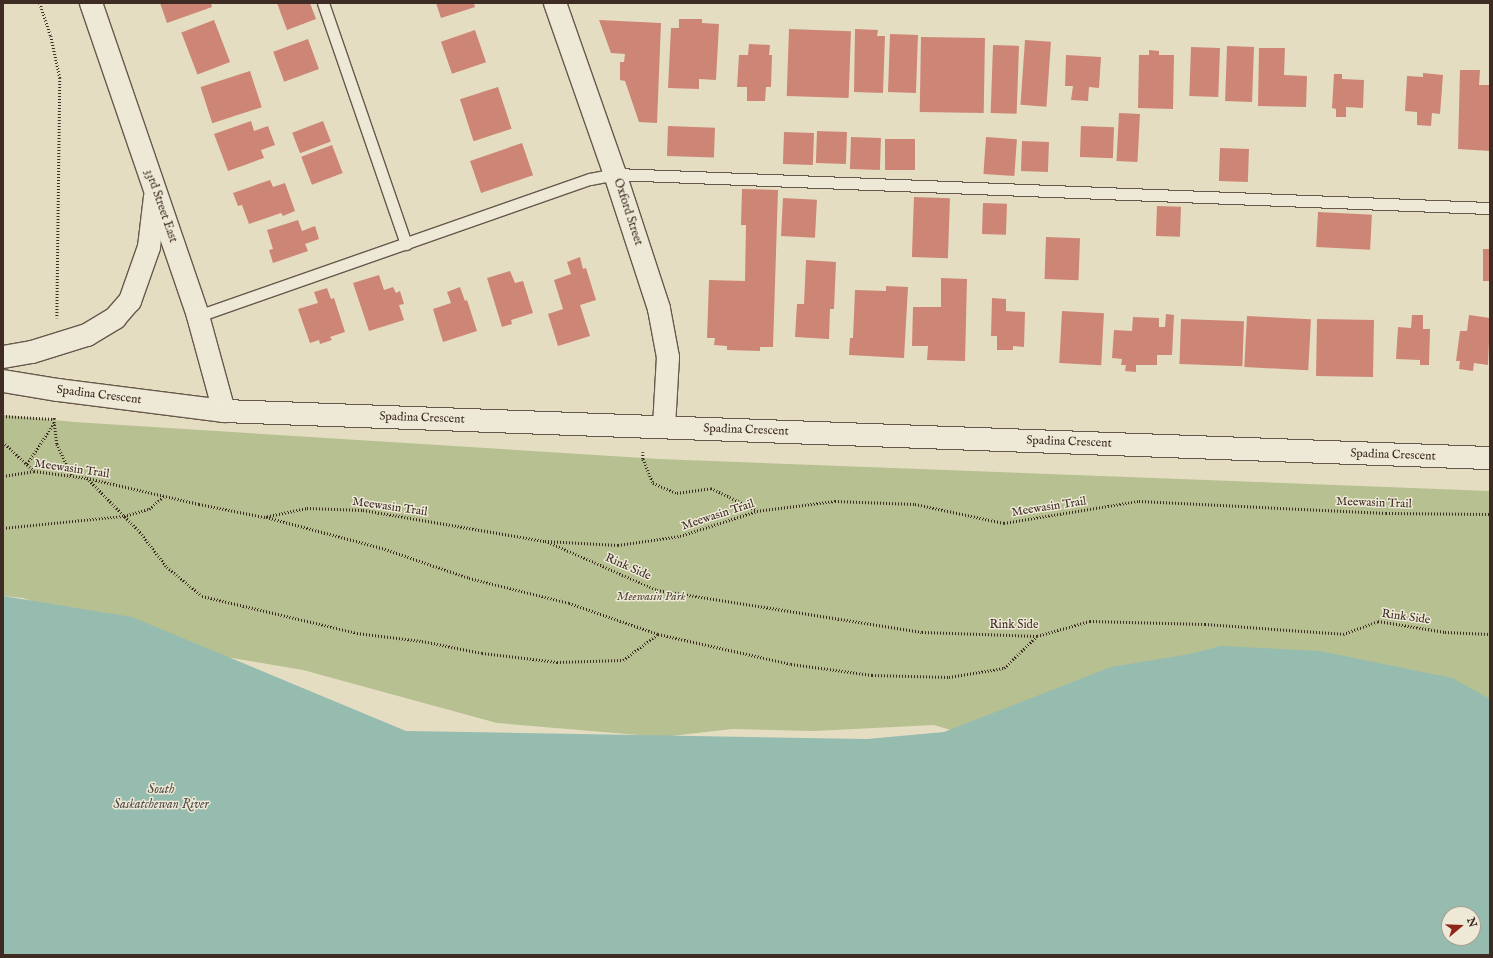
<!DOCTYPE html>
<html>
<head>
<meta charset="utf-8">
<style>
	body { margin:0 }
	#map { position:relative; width:1493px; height:958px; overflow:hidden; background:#e5ddc2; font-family:"IM FELL English",serif }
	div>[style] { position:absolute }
	.green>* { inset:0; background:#b7c091 }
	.water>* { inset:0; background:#96bcb0 }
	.building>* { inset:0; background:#cd8675; transform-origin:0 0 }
	.path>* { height:2.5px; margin-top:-1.25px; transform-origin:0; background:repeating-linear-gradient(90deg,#3e2b24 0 1px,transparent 0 3px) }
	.roads { filter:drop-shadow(1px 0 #68584c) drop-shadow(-1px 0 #68584c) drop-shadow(0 1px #68584c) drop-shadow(0 -1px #68584c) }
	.lane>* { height:11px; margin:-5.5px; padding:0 5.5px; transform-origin:5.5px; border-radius:5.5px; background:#eee9d7 }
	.street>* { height:22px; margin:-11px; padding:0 11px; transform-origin:11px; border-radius:11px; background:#eee9d7 }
	.secondary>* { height:22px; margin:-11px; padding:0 11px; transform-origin:11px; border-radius:11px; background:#eee9d7 }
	span { translate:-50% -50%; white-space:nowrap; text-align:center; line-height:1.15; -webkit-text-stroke:3px #eee9d7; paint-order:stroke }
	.street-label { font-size:12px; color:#3e2b24 }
	.park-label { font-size:12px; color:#56493a; font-style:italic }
	.water-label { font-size:13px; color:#544f47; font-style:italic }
	.frame { position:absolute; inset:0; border:4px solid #3e2b24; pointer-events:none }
	.north { position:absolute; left:1441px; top:906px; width:40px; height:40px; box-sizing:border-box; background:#eee9d7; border:1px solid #a89d8f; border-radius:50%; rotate:71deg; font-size:11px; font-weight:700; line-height:16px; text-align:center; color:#3e2b24 }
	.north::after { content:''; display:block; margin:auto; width:14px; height:18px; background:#8f2418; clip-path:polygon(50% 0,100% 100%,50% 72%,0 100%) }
</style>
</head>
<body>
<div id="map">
	<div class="green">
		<div style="clip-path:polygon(3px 415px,74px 422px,659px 459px,1490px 491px,1490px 749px,967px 735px,934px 725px,814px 731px,732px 729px,662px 737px,497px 723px,303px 670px,150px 644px,23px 598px,3px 596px)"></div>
	</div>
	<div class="water">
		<div style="clip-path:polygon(evenodd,3px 596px,132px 617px,406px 731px,867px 739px,944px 732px,1111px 667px,1190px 654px,1221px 646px,1320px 651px,1452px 678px,1490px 699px,1490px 955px,3px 955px,3px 596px,1449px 914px,1473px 914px,1473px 938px,1449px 938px,1449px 914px)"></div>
	</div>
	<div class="building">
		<div style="clip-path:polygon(160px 3px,211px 3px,212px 7px,167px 23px)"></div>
		<div style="clip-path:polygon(277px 3px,310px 3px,316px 19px,287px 30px)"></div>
		<div style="clip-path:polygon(436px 3px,474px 3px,475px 7px,441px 18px)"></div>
		<div style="clip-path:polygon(679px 19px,702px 19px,702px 23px,719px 24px,716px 80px,699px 79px,699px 89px,668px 88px,671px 28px,679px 28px)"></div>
		<div style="left:214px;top:20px;width:45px;height:35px;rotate:69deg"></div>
		<div style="clip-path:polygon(599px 20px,661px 23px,657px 123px,639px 122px,625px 81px,620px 80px,620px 62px,624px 62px,625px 54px,611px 53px)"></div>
		<div style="left:789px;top:29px;width:62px;height:67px;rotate:2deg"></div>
		<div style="clip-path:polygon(855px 29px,878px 30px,877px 36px,885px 36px,883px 93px,854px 92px)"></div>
		<div style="left:475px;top:30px;width:34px;height:36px;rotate:71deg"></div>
		<div style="left:890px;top:34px;width:28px;height:58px;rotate:2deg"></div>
		<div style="left:921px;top:37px;width:64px;height:75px;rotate:1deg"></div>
		<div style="left:308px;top:39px;width:32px;height:37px;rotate:70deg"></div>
		<div style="left:1025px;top:40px;width:26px;height:65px;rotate:4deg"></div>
		<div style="clip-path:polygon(749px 44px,770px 45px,769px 55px,772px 55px,771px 87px,766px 87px,765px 101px,747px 101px,747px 87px,737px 87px,739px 55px,748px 55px)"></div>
		<div style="left:993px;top:45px;width:26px;height:68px;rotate:2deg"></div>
		<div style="left:1227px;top:46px;width:27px;height:55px;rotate:2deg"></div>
		<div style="left:1191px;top:47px;width:29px;height:49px;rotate:2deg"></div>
		<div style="clip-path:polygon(1259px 48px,1285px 48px,1284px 75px,1307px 76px,1306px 107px,1258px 106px)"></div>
		<div style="clip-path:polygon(1149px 50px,1159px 51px,1159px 55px,1174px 55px,1173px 109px,1138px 108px,1139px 55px,1149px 55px)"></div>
		<div style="clip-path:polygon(1066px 55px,1101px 57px,1099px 88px,1089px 87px,1088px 101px,1071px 100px,1073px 86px,1065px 86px)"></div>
		<div style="clip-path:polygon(1460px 70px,1480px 70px,1479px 85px,1490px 85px,1490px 151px,1458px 149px)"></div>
		<div style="left:250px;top:71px;width:38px;height:52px;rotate:72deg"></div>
		<div style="clip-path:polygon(1423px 73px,1443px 75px,1440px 114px,1432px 113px,1431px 126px,1417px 125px,1417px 112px,1405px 111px,1407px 76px,1423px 77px)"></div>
		<div style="clip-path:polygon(1334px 74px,1342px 74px,1342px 79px,1364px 80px,1363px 108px,1346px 107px,1346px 117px,1336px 117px,1336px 109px,1332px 108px)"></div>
		<div style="left:498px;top:87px;width:44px;height:40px;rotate:72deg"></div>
		<div style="left:1119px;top:113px;width:21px;height:48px;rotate:3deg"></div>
		<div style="clip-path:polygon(251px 121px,254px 131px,268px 126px,275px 145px,261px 150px,264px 158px,228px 171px,214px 134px)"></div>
		<div style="left:323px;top:121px;width:22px;height:33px;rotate:69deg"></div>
		<div style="left:668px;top:126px;width:47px;height:30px;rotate:2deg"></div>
		<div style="left:1081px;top:126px;width:33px;height:31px;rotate:2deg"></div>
		<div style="left:817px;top:131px;width:30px;height:32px;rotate:2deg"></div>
		<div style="left:784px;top:132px;width:30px;height:32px;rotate:2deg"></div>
		<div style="left:851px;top:137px;width:30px;height:32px;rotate:2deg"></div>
		<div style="left:986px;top:137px;width:31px;height:37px;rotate:4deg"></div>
		<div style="left:885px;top:139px;width:30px;height:31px"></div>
		<div style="left:1022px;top:141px;width:27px;height:30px;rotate:2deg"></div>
		<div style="left:522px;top:143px;width:34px;height:55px;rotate:71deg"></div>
		<div style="left:332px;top:145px;width:30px;height:33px;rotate:69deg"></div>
		<div style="left:1220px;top:148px;width:29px;height:33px;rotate:2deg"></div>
		<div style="clip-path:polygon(270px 180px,273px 187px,285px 183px,295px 211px,283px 216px,281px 213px,249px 224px,242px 205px,238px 206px,233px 193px)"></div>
		<div style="clip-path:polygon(742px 189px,778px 190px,773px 347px,760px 347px,760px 351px,727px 350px,727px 346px,714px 345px,715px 338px,707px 338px,709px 280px,745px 281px,746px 225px,741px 225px)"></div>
		<div style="left:914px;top:197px;width:36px;height:60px;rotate:2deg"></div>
		<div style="left:783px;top:198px;width:34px;height:38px;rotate:3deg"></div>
		<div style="left:983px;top:203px;width:24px;height:31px;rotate:2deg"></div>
		<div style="left:1157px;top:206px;width:24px;height:30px;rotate:2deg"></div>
		<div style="left:1318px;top:212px;width:54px;height:35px;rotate:3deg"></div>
		<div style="clip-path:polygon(298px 220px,302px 231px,315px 226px,319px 239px,305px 244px,308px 251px,273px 263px,269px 250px,273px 249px,267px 230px)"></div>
		<div style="left:1046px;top:237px;width:34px;height:42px;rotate:2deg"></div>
		<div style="left:1483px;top:249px;width:7px;height:32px"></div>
		<div style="clip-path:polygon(580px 257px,583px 269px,586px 268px,596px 300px,580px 305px,590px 336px,558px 346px,548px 314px,563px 309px,554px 280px,571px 274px,567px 262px)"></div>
		<div style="clip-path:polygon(806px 260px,836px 262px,834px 309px,830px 309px,829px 339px,795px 337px,797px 304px,804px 304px)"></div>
		<div style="clip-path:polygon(510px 271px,515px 283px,523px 281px,533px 313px,511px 320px,512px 324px,502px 327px,487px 278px)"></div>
		<div style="clip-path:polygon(379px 275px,384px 290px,393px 287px,396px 293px,400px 291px,404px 304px,399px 305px,404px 320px,369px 331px,353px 283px)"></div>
		<div style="clip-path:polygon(941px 278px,967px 279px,965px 361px,927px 360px,928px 346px,912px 346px,913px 307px,941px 307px)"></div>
		<div style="clip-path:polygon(886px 286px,908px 287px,904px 358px,849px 355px,850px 338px,853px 338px,855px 290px,886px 291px)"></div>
		<div style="clip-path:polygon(460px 287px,465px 301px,467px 300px,477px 331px,443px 342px,433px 309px,451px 303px,447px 292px)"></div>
		<div style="clip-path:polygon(327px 288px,331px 299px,334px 298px,345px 332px,330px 337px,332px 340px,320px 344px,319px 340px,310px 343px,298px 309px,318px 303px,314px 292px)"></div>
		<div style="clip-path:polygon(992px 298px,1006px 299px,1006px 311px,1025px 312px,1024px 347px,1013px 346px,1013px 350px,997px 350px,997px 336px,991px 336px)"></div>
		<div style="left:1062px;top:311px;width:42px;height:52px;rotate:3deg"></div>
		<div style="clip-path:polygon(1166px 314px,1174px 315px,1172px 355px,1157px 355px,1157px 365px,1136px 365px,1136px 372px,1125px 371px,1126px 365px,1121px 365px,1122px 359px,1112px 358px,1114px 330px,1132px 331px,1133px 317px,1159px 318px,1159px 327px,1165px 327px)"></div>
		<div style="clip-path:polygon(1412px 315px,1423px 315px,1423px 329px,1430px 329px,1429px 365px,1420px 365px,1420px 360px,1396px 359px,1398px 327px,1411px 328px)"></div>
		<div style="clip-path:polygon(1469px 315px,1490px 318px,1488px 365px,1474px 363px,1473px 371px,1459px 369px,1460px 361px,1456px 361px,1460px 331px,1467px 331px)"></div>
		<div style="left:1247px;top:316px;width:64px;height:51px;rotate:3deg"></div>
		<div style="left:1181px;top:319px;width:63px;height:45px;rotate:2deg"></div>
		<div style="left:1317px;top:319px;width:57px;height:57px;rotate:1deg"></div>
	</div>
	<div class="path">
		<div style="left:40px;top:3px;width:35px;rotate:72deg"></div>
		<div style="left:51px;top:36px;width:43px;rotate:77.9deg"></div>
		<div style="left:60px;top:78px;width:240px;rotate:90.7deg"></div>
		<div style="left:3px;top:416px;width:51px;rotate:3.4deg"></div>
		<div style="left:54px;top:419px;width:3px;rotate:-90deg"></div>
		<div style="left:54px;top:419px;width:25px;rotate:83deg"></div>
		<div style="left:57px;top:444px;width:35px;rotate:65deg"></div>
		<div style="left:3px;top:442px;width:42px;rotate:43.1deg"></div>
		<div style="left:643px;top:452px;width:7px;rotate:90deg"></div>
		<div style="left:643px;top:459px;width:26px;rotate:67deg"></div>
		<div style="left:653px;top:483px;width:26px;rotate:23deg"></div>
		<div style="left:677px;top:493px;width:34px;rotate:-8deg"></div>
		<div style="left:711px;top:488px;width:50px;rotate:26.1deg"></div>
		<div style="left:27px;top:464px;width:49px;rotate:-56.6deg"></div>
		<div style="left:3px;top:476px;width:31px;rotate:-9deg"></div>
		<div style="left:34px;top:471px;width:53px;rotate:7.5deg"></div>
		<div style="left:87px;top:478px;width:115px;rotate:13.1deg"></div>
		<div style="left:199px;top:504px;width:66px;rotate:11.3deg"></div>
		<div style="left:264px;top:517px;width:44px;rotate:-11.8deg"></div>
		<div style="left:307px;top:508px;width:56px;rotate:2deg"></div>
		<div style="left:363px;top:510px;width:185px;rotate:9.7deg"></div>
		<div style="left:545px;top:541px;width:73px;rotate:3.1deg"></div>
		<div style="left:618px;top:545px;width:63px;rotate:-8.3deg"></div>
		<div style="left:680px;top:536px;width:81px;rotate:-18deg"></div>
		<div style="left:757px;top:511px;width:79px;rotate:-7.3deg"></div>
		<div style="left:835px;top:501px;width:80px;rotate:2.1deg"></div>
		<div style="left:915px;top:504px;width:91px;rotate:12.1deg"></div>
		<div style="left:1004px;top:523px;width:137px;rotate:-9.3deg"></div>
		<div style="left:1139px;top:501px;width:247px;rotate:2.8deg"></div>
		<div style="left:1386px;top:513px;width:104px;rotate:0.6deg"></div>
		<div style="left:87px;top:478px;width:76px;rotate:45.5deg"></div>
		<div style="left:140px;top:532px;width:44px;rotate:52.4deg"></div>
		<div style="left:167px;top:567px;width:45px;rotate:39.6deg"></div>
		<div style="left:202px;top:596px;width:159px;rotate:13.4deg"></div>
		<div style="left:357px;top:633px;width:65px;rotate:7deg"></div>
		<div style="left:422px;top:641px;width:61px;rotate:11.3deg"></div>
		<div style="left:482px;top:653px;width:76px;rotate:6.8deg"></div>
		<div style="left:557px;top:662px;width:66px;rotate:-1.7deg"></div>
		<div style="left:623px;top:660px;width:44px;rotate:-36.6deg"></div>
		<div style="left:266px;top:517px;width:120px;rotate:15deg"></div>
		<div style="left:382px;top:548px;width:92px;rotate:19deg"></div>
		<div style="left:469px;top:578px;width:103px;rotate:14deg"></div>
		<div style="left:569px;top:603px;width:94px;rotate:19.2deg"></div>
		<div style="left:658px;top:634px;width:136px;rotate:12.7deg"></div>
		<div style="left:791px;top:664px;width:82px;rotate:7.7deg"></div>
		<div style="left:872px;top:675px;width:77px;rotate:1.5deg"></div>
		<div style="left:949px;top:677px;width:56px;rotate:-9.3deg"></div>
		<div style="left:1004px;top:668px;width:45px;rotate:-44.1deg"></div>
		<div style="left:3px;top:528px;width:122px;rotate:-5.7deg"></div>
		<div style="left:124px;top:516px;width:26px;rotate:-16deg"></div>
		<div style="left:149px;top:509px;width:20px;rotate:-41deg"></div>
		<div style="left:548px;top:542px;width:119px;rotate:23.8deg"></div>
		<div style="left:657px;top:590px;width:268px;rotate:9deg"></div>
		<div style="left:922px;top:632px;width:115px;rotate:2deg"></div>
		<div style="left:1037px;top:636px;width:55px;rotate:-15.8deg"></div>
		<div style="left:1090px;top:621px;width:115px;rotate:1.5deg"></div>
		<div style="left:1205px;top:624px;width:138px;rotate:4.1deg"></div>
		<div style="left:1343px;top:634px;width:37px;rotate:-20deg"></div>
		<div style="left:1378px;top:621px;width:68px;rotate:9.3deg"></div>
		<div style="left:1445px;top:632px;width:45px;rotate:2.5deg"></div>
	</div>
	<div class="roads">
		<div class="lane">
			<div style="left:323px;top:3px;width:255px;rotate:71deg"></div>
			<div style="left:198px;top:316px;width:415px;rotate:-19.3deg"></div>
			<div style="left:590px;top:179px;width:25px;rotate:-11deg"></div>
			<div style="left:615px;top:174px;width:876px;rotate:2.23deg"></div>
		</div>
		<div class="street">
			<div style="left:555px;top:3px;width:181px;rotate:70.7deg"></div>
			<div style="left:615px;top:174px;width:142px;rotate:71.9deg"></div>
			<div style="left:659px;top:309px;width:49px;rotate:79.4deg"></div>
			<div style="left:668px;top:357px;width:70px;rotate:93.3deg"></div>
		</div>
		<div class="secondary">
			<div style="left:91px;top:3px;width:331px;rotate:71.1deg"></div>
			<div style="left:198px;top:316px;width:98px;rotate:74.7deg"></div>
			<div style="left:3px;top:357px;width:29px;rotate:-10deg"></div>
			<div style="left:32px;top:352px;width:58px;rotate:-17.2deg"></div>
			<div style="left:87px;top:335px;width:33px;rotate:-31deg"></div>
			<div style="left:115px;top:318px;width:23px;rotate:-49deg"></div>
			<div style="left:130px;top:301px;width:57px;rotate:-70.6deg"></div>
			<div style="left:149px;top:247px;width:50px;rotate:-83.2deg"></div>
			<div style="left:3px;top:381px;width:56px;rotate:9.3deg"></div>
			<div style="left:58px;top:390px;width:167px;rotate:7.2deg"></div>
			<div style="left:224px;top:411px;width:1267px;rotate:2.13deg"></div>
		</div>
	</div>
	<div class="street-label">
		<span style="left:161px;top:206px;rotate:71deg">33rd Street East</span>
		<span style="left:628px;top:212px;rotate:72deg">Oxford Street</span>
		<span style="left:99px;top:395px;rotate:7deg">Spadina Crescent</span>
		<span style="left:422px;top:418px;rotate:2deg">Spadina Crescent</span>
		<span style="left:746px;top:430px;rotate:2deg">Spadina Crescent</span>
		<span style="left:1069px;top:442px;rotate:2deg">Spadina Crescent</span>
		<span style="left:1393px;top:455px;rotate:2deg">Spadina Crescent</span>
		<span style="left:72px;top:469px;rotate:8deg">Meewasin Trail</span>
		<span style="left:1374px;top:503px;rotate:2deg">Meewasin Trail</span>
		<span style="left:390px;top:507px;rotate:8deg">Meewasin Trail</span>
		<span style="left:1049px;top:507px;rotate:-9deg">Meewasin Trail</span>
		<span style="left:718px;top:515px;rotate:-18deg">Meewasin Trail</span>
		<span style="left:628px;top:567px;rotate:24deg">Rink Side</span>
		<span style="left:1406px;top:617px;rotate:8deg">Rink Side</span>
		<span style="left:1014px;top:625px">Rink Side</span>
	</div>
	<div class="park-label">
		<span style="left:651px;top:597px">Meewasin Park</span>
	</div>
	<div class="water-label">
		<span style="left:161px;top:798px">South<br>Saskatchewan River</span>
	</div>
	<div class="frame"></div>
	<div class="north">N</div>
</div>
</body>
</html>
